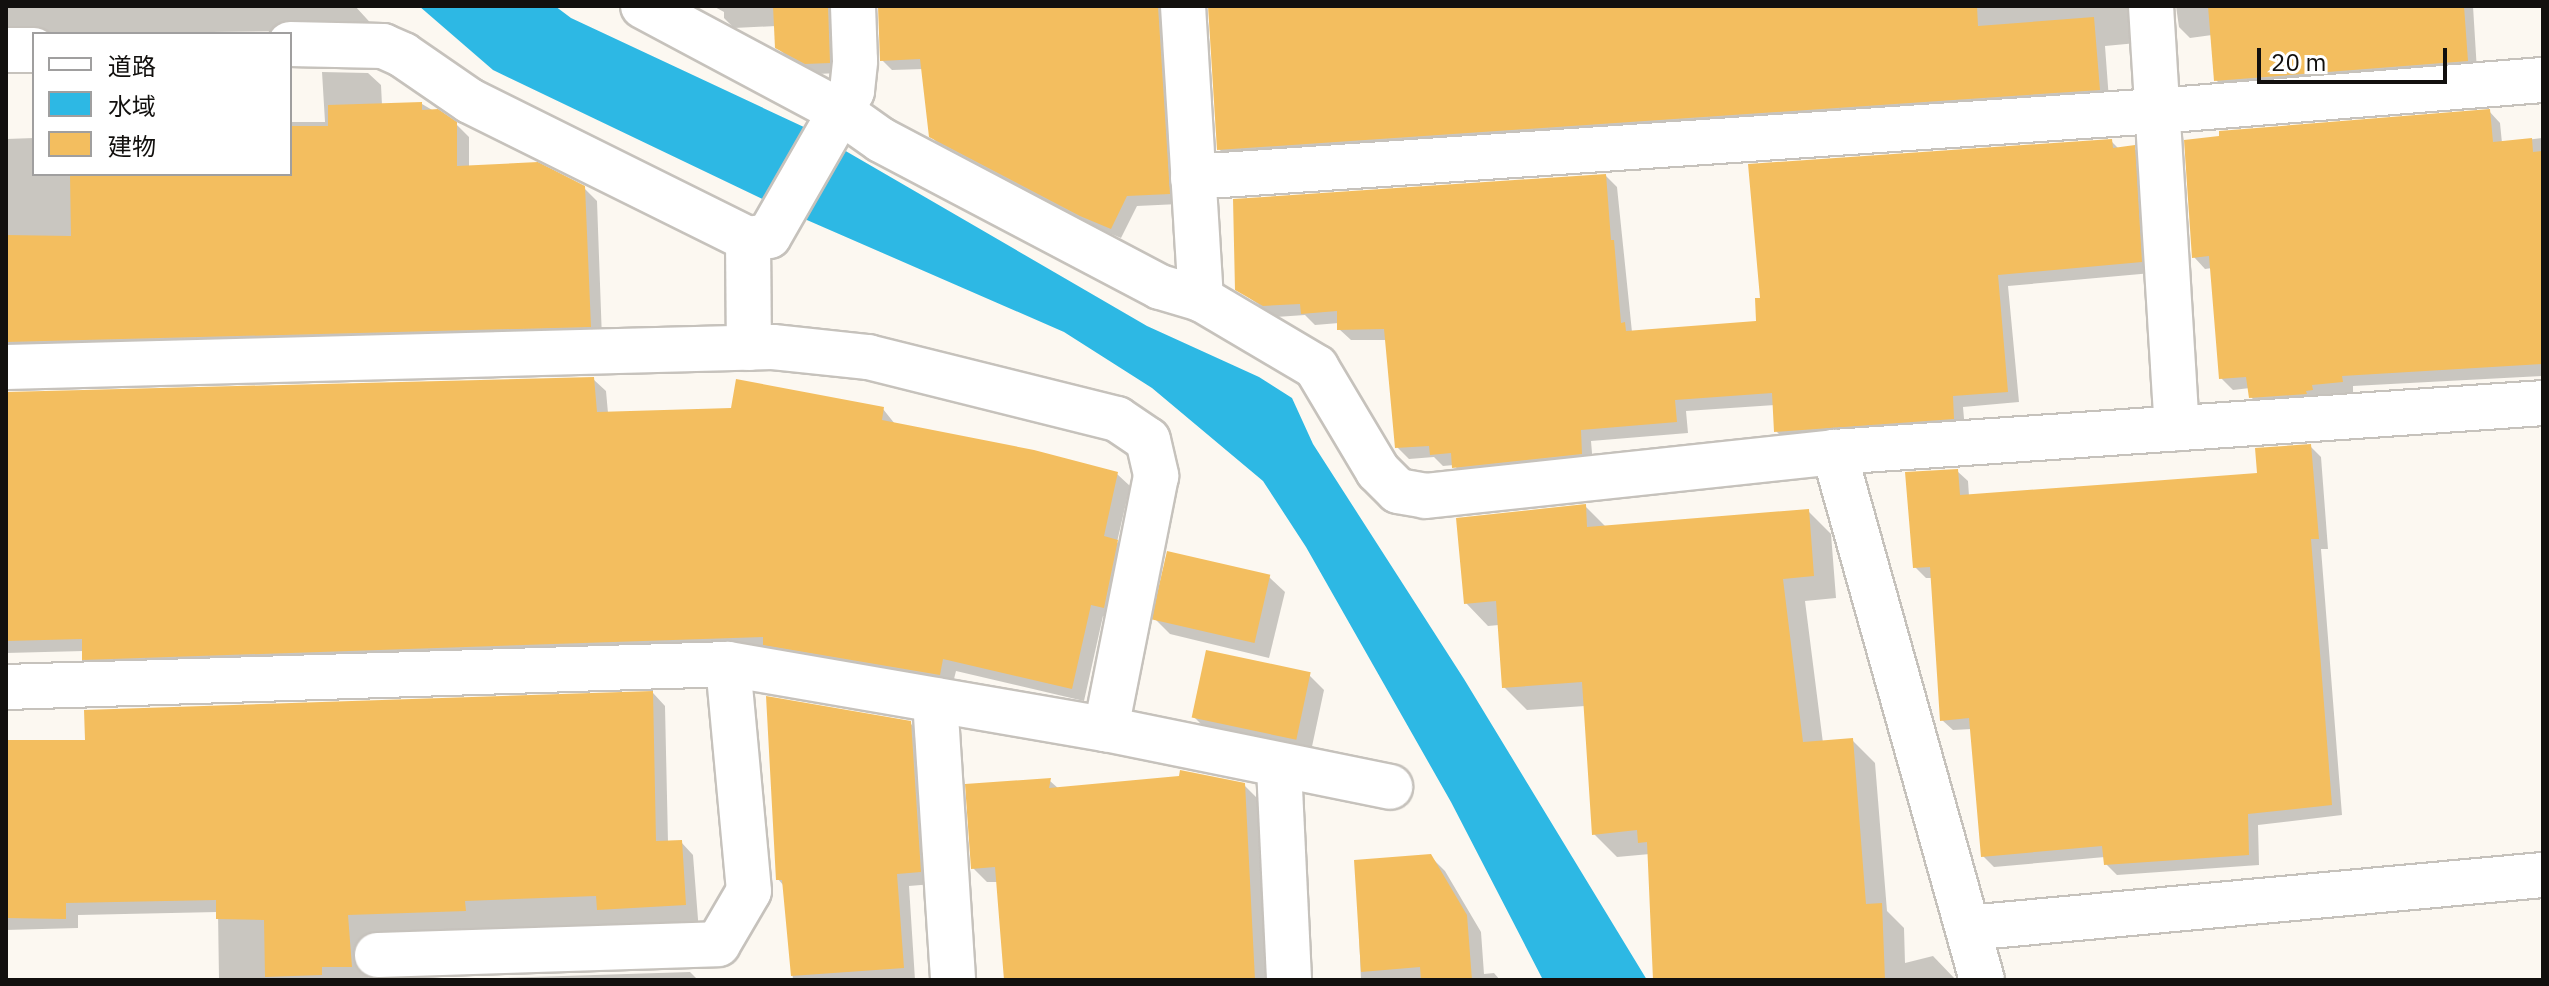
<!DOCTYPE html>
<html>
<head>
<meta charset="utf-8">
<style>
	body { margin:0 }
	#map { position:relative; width:2549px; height:986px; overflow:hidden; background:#fcf8f1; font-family:"IBM Plex Sans","Noto Sans JP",sans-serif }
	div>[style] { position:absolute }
	.water>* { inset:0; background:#2db8e4 }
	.shadow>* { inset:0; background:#0003 }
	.building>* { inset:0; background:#f3be5f; transform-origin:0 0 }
	.roads { filter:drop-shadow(2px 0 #c6c2bc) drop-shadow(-2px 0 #c6c2bc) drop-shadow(0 2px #c6c2bc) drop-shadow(0 -2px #c6c2bc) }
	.minor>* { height:44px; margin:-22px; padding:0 22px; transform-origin:22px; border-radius:22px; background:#fff }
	span { translate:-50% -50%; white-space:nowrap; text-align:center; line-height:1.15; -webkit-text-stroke:8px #fff; paint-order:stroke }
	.frame { position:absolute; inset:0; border:8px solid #12100e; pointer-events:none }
	.legend { position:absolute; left:32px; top:32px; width:260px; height:144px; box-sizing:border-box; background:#fff; border:2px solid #a09f9f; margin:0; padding:10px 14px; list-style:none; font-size:24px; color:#12100e }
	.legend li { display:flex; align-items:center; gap:16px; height:40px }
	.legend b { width:40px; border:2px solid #a09f9f }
	.scale { position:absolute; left:2257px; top:48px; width:190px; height:36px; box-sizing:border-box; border:4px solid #12100e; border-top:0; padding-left:10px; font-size:24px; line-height:28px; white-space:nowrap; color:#12100e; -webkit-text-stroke:6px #fff; paint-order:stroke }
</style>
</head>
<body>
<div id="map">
	<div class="water">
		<div style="clip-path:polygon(419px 6px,555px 6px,571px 18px,806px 128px,1147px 326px,1259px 377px,1292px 398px,1313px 444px,1464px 679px,1647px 980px,1543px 980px,1451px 802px,1306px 547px,1263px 481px,1152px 388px,1064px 332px,800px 217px,493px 70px)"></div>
	</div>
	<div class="shadow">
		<div style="clip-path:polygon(6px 6px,355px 6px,377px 30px,34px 34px,6px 39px)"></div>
		<div style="clip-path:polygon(713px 6px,840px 6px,839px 73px,817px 74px,788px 58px,777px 47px,776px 26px,734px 28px,724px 18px,724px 12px)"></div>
		<div style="clip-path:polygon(880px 6px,1171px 6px,1179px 204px,1137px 206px,1121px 238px,1092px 226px,941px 147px,931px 136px,924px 69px,892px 70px,882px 60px)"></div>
		<div style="clip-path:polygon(1210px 6px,2139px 6px,2137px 43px,2105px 46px,2109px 100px,1229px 160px,1219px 149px)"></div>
		<div style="clip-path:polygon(2176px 6px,2473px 6px,2477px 71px,2227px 91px,2216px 80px,2212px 35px,2190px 38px,2179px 27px)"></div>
		<div style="clip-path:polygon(322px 72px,368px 73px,381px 85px,382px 105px,422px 104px,456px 124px,469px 137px,469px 168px,584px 188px,597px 201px,602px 339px,6px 358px,6px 139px,34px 138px,34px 174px,290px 174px,290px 122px,325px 122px)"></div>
		<div style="clip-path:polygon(2489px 111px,2500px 123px,2502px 143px,2543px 138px,2543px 376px,2353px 386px,2353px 393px,2323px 396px,2323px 401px,2262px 409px,2251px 397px,2250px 388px,2233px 390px,2221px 378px,2212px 268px,2205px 269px,2194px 257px)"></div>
		<div style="clip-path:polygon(2111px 141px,2119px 149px,2134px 148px,2145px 159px,2152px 273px,2008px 286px,2019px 402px,1963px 407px,1965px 430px,1788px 443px,1776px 431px,1775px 405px,1686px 411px,1688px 433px,1591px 441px,1593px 465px,1466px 479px,1454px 465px,1443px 466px,1434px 457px,1409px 459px,1397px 447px,1387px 340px,1351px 340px,1339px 329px,1339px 323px,1315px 325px,1305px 315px,1276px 317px,1237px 289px,1606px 176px,1617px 187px,1632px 332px,1758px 323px)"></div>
		<div style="clip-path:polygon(593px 379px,606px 391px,608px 413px,883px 409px,895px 424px,1117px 474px,1130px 486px,1117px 542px,1130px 554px,1117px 619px,1103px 616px,1084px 701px,956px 671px,952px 687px,97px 671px,84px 659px,84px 651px,6px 653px,6px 394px)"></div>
		<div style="clip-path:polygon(2310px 446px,2321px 457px,2328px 549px,2321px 549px,2342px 815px,2258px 825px,2259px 865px,2117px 875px,2106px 864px,2105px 857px,1994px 867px,1983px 856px,1972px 729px,1953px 730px,1942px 720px,1932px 578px,1926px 578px,1915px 567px,1957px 471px,1968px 481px,1969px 496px,2260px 475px)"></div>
		<div style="clip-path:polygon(1585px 506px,1607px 528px,1808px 511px,1831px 534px,1836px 598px,1805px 601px,1823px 743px,1852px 740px,1875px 763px,1887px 911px,1904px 928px,1905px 963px,1933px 956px,1956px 980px,1682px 980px,1650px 854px,1617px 857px,1594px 834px,1585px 706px,1527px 710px,1504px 687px,1499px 625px,1488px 626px,1466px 603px)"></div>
		<div style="clip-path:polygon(1269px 577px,1285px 592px,1269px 658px,1170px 634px,1155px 619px)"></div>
		<div style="clip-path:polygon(1309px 675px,1324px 690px,1310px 756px,1209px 732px,1194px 717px)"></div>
		<div style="clip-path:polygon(653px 693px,665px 706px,668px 842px,681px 842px,693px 855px,699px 932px,364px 970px,370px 980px,219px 980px,218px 912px,78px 915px,78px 928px,6px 930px,6px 742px,87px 742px)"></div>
		<div style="clip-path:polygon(910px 723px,923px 736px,933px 884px,909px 886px,915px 980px,793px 980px,784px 886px,778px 879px)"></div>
		<div style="clip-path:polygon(1050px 781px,1059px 789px,1244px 785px,1258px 799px,1268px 980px,1007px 980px,998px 882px,987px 882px,973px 868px)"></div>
		<div style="clip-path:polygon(1430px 856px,1445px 871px,1481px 932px,1484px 974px,1494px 973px,1500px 980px,1361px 980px,1356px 862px)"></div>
		<div style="clip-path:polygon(690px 972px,698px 980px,439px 980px)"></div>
	</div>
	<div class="building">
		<div style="clip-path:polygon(773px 6px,828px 6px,830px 63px,805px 64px,775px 48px)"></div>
		<div style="clip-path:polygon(878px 6px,1158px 6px,1170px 194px,1127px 196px,1111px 229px,1080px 216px,929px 137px,920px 59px,880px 61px)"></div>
		<div style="clip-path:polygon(1208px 6px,1977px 6px,1978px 26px,2094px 17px,2100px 90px,1217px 150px)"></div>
		<div style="clip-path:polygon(2208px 6px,2464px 6px,2468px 61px,2214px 81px)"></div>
		<div style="clip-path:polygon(422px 102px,422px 110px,438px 109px,457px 122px,457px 166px,538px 162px,585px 186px,591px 327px,6px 342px,6px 235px,71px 236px,70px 174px,290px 174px,290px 126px,328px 126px,328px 105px)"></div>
		<div style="clip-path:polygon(2490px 109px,2493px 142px,2532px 138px,2533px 152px,2543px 151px,2543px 364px,2342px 376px,2343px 382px,2312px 385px,2313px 390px,2306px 391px,2307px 394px,2249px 398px,2246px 377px,2219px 379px,2209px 256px,2192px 258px,2184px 140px,2219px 136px,2219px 131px)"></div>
		<div style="clip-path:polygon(2112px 139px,2113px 148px,2135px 145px,2142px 262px,1998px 275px,2008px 392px,1953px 396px,1954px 419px,1774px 432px,1772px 393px,1675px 400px,1677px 422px,1581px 430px,1582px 454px,1452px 468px,1451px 453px,1430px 455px,1429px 446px,1395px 448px,1384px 329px,1337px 330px,1337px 311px,1301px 314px,1300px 304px,1263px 306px,1235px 290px,1233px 199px,1606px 174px,1611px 240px,1614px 240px,1621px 323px,1625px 322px,1626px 331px,1756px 321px,1755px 298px,1760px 298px,1748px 164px)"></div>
		<div style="clip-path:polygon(594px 377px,597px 412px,731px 408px,736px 379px,884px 407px,882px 420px,1034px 450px,1118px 472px,1104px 536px,1118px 540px,1104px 608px,1091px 605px,1072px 689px,943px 659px,940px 675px,763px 645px,763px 637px,82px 660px,82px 639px,6px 641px,6px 392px)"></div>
		<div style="clip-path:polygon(2311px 444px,2319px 539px,2311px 539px,2332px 805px,2248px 814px,2249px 855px,2104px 865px,2102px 846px,1981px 857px,1969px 718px,1940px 721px,1930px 567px,1913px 568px,1905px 472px,1958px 469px,1960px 495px,2125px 483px,2257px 473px,2255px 448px)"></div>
		<div style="clip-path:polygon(1586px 504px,1587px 527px,1809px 509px,1814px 576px,1783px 579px,1803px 742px,1853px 738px,1866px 904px,1882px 903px,1885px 980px,1653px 980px,1647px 842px,1638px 843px,1637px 830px,1592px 835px,1582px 682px,1502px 688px,1496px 601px,1464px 604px,1456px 518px)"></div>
		<div style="left:1167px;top:551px;width:106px;height:70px;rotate:13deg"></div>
		<div style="left:1206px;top:650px;width:107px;height:69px;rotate:12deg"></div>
		<div style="clip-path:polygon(653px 691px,656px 841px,682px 840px,686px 905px,597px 910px,596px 896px,465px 901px,466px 911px,348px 915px,352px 967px,322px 967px,322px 975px,265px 977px,264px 920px,216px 919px,216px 900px,66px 903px,66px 919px,6px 918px,6px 740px,85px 740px,84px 710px)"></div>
		<div style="clip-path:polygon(766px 696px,911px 721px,921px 872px,897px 874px,904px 968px,791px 976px,782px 880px,776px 880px)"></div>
		<div style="clip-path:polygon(1180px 770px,1245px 783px,1255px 980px,1004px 980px,995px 867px,971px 869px,965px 784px,1051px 778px,1049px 788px,1179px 776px)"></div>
		<div style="clip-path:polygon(1431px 854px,1467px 915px,1472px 980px,1421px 980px,1420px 967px,1361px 972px,1354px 860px)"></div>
	</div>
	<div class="roads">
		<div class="minor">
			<div style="left:643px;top:6px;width:223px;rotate:28.1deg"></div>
			<div style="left:840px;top:111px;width:50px;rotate:35.3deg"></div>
			<div style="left:881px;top:140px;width:315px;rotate:27.8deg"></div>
			<div style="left:1160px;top:287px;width:43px;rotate:16.3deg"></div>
			<div style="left:1201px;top:299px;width:134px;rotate:30.6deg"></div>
			<div style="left:1316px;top:367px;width:121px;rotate:59.2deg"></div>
			<div style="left:1378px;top:471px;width:28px;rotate:45deg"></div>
			<div style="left:1398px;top:491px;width:27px;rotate:10deg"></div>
			<div style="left:1425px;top:496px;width:411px;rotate:-6.1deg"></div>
			<div style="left:1834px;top:452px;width:711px;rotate:-3.95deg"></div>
			<div style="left:1183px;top:6px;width:294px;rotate:86.5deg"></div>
			<div style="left:2151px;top:6px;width:423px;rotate:86.5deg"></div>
			<div style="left:290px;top:44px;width:93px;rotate:1.2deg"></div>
			<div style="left:383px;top:46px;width:22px;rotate:24deg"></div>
			<div style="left:403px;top:55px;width:81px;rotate:34.5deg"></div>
			<div style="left:470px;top:101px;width:310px;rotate:26.4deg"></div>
			<div style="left:748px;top:239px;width:21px;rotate:-8deg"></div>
			<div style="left:769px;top:236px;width:167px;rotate:-60.2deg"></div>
			<div style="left:852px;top:91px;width:30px;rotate:-84deg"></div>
			<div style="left:855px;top:61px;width:55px;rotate:-92.1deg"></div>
			<div style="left:6px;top:50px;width:28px"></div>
			<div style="left:1193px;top:177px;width:966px;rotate:-3.92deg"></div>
			<div style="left:2157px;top:111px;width:387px;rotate:-4.6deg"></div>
			<div style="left:748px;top:239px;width:109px;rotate:89.5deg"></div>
			<div style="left:6px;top:367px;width:767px;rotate:-1.49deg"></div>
			<div style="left:773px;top:347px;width:96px;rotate:6deg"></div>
			<div style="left:868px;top:357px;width:257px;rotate:14deg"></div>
			<div style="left:1117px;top:419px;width:37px;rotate:34deg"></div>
			<div style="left:1148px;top:440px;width:37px;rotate:77deg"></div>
			<div style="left:1156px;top:476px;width:258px;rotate:101.2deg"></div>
			<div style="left:1834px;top:452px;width:548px;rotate:74.34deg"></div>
			<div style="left:6px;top:687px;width:722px;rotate:-1.82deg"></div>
			<div style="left:728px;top:664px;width:384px;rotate:9.8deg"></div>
			<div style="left:1106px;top:729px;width:290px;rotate:11.5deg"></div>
			<div style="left:935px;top:700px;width:281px;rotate:86.3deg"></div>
			<div style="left:1279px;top:767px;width:213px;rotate:87.3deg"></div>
			<div style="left:1968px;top:928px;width:577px;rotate:-5.27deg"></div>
			<div style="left:377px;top:955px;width:341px;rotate:-1.8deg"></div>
			<div style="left:718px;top:944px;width:61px;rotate:-59.7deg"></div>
			<div style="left:749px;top:891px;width:228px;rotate:-95.3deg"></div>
		</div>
	</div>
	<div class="frame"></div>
	<ul class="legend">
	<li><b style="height:10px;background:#fff"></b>道路</li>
	<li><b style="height:22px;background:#2db8e4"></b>水域</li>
	<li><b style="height:22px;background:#f3be5f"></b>建物</li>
	</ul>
	<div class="scale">20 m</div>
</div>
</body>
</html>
